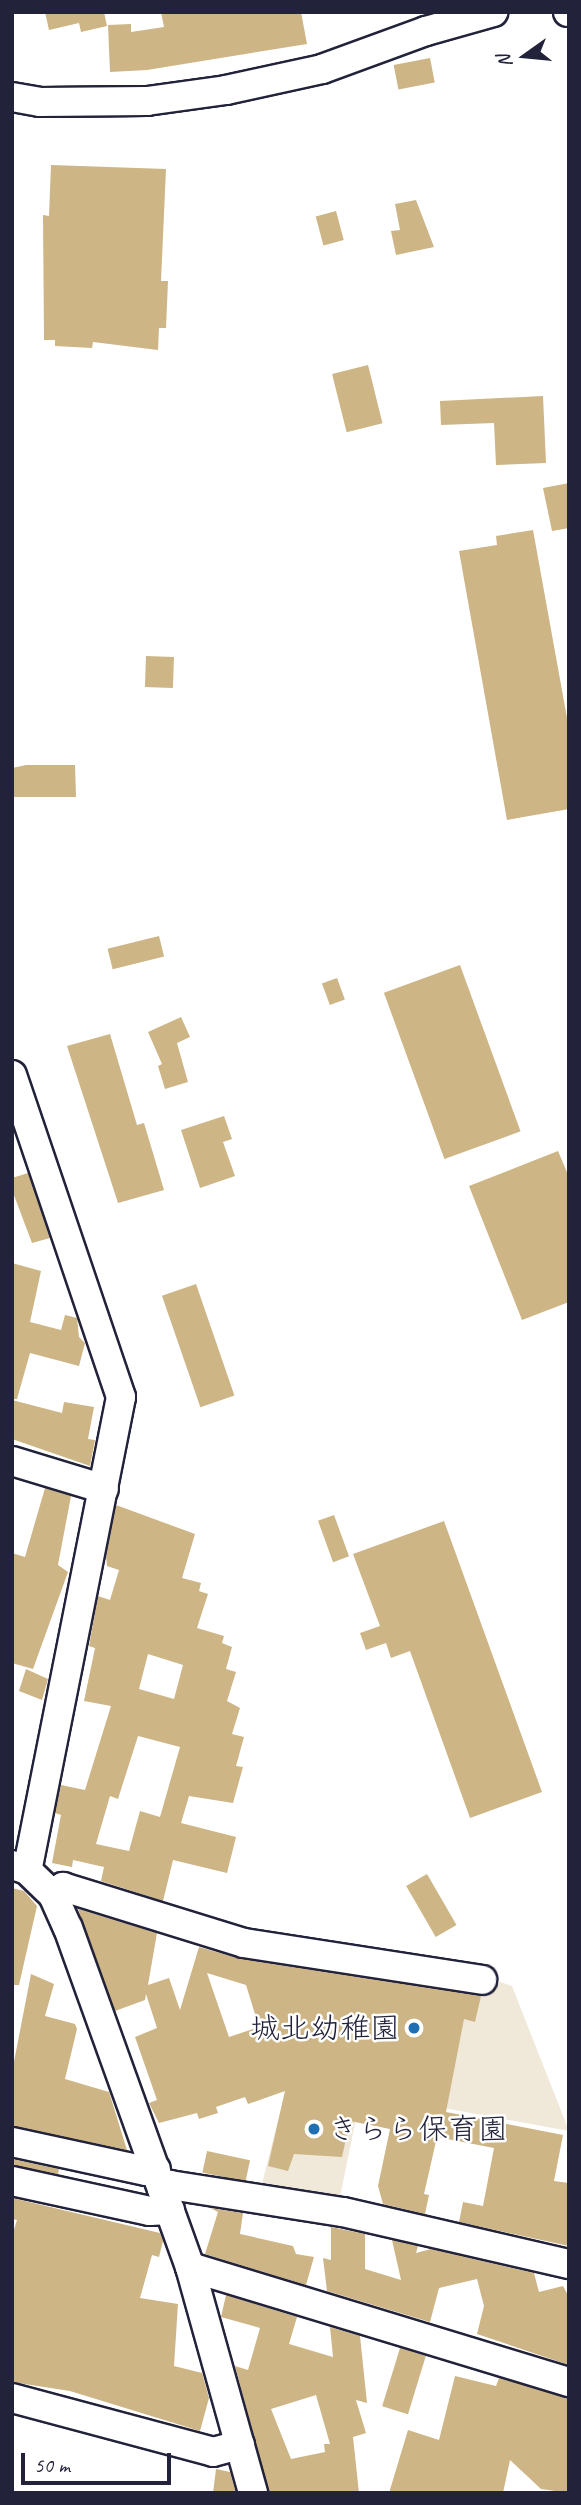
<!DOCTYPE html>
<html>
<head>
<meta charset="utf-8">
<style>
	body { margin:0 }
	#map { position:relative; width:581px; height:2505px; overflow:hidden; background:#fff; font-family:Caveat,"Klee One",sans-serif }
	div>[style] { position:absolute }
	.built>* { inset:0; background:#f0e9da }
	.building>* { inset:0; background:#cdb585; transform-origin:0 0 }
	.roads { filter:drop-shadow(2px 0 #22223b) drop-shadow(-2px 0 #22223b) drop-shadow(0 2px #22223b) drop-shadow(0 -2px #22223b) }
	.minor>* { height:28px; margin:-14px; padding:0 14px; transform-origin:14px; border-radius:14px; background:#fff }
	.dots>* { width:19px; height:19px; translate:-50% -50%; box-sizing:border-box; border:4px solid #fff; border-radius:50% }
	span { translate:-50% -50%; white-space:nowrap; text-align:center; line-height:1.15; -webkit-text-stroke:5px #fff; paint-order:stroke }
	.poi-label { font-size:30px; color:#22223b }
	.right { translate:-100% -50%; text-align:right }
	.left { translate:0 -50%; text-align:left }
	.frame { position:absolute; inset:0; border:14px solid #22223b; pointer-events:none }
	.north { position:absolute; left:490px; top:21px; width:70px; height:70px; -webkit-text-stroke:5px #fff; paint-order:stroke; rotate:255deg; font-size:19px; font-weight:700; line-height:28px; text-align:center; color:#22223b }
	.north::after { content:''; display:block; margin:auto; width:24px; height:32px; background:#22223b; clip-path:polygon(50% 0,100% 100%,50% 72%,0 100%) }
	.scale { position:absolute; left:21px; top:2453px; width:150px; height:32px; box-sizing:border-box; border:4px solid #22223b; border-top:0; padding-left:9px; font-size:21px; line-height:24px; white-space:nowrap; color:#22223b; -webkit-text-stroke:5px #fff; paint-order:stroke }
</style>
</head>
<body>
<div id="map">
	<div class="built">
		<div style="clip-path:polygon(314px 1958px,491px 1979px,512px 1986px,569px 2131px,362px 2093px,288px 2074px)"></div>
		<div style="clip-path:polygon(289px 2076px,361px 2094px,340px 2197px,331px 2203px,261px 2188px)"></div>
	</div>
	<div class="building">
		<div style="clip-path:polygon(45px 12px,104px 12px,107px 26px,81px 32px,79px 23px,49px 30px)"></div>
		<div style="clip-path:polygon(161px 12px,301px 12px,307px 44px,147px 70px,110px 72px,108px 25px,131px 24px,131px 32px,164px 27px)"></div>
		<div style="left:430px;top:58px;width:25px;height:37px;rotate:79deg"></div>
		<div style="clip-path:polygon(51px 165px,166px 169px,161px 281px,168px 281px,166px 328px,159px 328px,158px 350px,93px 342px,92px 348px,55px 346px,55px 340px,44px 340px,43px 215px,49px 216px)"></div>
		<div style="clip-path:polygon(416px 200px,434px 247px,396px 255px,391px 231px,400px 230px,395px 204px)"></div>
		<div style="left:336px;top:211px;width:30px;height:21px;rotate:75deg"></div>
		<div style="left:368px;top:365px;width:60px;height:37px;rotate:76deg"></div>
		<div style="clip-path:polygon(543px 396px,546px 463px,496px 465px,494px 423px,441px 425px,440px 401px)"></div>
		<div style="clip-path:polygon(569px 483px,569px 528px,552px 531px,543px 488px)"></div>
		<div style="clip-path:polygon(533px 530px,569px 729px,569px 809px,507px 820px,459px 551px,497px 545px,496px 536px)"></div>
		<div style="left:146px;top:656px;width:28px;height:31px;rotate:2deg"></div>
		<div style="clip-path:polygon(26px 765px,75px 765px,76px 797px,12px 797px,12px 768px)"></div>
		<div style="left:159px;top:936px;width:21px;height:53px;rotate:76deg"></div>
		<div style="left:460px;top:965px;width:177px;height:81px;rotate:70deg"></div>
		<div style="left:337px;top:978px;width:23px;height:16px;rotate:70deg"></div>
		<div style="clip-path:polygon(181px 1017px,190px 1037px,177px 1043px,188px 1082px,165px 1089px,158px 1066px,162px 1064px,148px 1032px)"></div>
		<div style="clip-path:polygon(110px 1034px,137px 1125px,144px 1123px,164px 1190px,118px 1203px,67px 1046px)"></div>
		<div style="clip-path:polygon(224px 1116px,232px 1139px,223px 1142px,235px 1176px,200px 1188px,181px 1130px)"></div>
		<div style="clip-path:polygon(558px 1151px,569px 1177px,569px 1302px,522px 1320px,469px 1186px)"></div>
		<div style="clip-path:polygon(28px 1173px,50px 1238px,32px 1243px,12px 1190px,12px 1178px)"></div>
		<div style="clip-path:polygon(12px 1263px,41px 1271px,30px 1322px,61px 1330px,65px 1315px,77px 1318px,79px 1337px,85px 1343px,79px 1366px,30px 1353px,17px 1399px,12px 1399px)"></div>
		<div style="left:196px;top:1284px;width:118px;height:36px;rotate:71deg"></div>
		<div style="clip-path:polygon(12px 1400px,62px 1413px,64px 1402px,94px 1407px,88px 1439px,95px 1440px,90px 1466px,12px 1439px)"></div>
		<div style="clip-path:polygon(45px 1488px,71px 1496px,58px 1565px,68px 1572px,33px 1669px,12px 1663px,12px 1553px,25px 1557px)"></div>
		<div style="clip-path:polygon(evenodd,116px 1505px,195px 1534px,182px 1578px,201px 1583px,199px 1591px,208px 1594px,197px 1628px,224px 1636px,222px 1643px,232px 1647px,226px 1669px,236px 1672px,227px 1701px,240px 1708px,232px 1734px,244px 1737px,236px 1766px,243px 1767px,233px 1803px,189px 1796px,181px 1823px,236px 1837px,227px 1873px,173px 1860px,163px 1901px,101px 1881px,104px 1867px,73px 1860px,72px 1867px,52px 1863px,61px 1815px,55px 1813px,61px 1785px,85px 1790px,111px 1706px,84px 1701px,95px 1648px,89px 1646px,98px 1596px,110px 1600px,119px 1570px,107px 1566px,106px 1556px,116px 1505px,148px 1654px,183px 1665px,174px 1699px,139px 1689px,148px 1654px,116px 1505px,138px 1736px,180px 1747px,160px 1817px,140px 1811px,129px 1851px,96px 1844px,110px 1796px,118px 1799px,138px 1736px)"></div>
		<div style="left:334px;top:1515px;width:44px;height:17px;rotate:70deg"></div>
		<div style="clip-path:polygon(444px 1521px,542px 1792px,470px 1818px,410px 1651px,391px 1658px,386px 1643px,366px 1650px,360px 1633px,380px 1626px,353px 1554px)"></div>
		<div style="clip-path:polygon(26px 1669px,48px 1679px,42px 1700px,19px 1691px)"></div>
		<div style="left:427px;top:1874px;width:59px;height:24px;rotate:60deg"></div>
		<div style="clip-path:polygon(12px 1888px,24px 1891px,37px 1906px,19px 1985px,12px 1985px)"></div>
		<div style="clip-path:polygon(evenodd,78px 1909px,157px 1933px,148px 1985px,169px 1978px,180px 2010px,199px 1947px,241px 1959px,481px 1996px,475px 2022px,464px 2019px,446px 2112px,563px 2135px,554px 2181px,569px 2183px,569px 2246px,459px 2222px,463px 2202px,483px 2206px,494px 2148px,437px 2137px,424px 2194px,429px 2195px,425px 2214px,383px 2204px,378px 2186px,390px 2129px,350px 2121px,342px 2157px,294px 2154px,288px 2171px,268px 2166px,285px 2091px,248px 2104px,245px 2097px,216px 2107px,218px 2113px,199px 2119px,197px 2113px,159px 2123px,149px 2103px,157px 2100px,135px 2037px,157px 2028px,146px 1994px,145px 2000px,115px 2011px,78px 1909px,207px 1973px,246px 1985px,259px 2027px,229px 2037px,207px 1973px)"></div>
		<div style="clip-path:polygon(31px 1974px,54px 1984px,45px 2016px,75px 2024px,77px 2029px,65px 2079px,109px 2092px,127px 2150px,12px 2126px,12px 2072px)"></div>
		<div style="left:207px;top:2151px;width:44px;height:22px;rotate:12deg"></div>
		<div style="clip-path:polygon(12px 2159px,59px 2169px,58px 2174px,12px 2165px)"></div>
		<div style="clip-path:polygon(12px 2198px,160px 2233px,163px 2241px,159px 2257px,152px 2255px,140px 2298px,178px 2304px,174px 2366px,202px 2373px,209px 2398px,200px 2431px,70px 2391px,12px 2382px,12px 2236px,17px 2220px,12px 2219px)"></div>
		<div style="clip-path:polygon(210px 2208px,243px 2213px,240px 2234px,293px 2246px,296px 2254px,314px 2257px,306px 2285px,205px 2254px,218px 2212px)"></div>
		<div style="clip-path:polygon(331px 2227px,365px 2234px,365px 2269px,401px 2280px,392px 2240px,418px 2246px,416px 2253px,431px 2249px,534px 2273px,539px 2292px,563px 2286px,569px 2297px,569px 2365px,477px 2334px,484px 2306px,477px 2279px,439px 2288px,430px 2322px,327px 2291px,323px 2258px,331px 2260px)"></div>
		<div style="clip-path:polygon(evenodd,226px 2295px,297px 2317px,289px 2344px,333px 2357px,330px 2327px,360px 2336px,367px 2403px,356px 2400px,366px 2433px,353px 2437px,359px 2493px,269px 2493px,235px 2366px,248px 2370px,260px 2328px,221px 2317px,226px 2295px,316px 2395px,330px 2444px,324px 2444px,325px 2452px,291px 2459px,271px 2409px,316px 2395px)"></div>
		<div style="left:400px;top:2348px;width:27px;height:61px;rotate:17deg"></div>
		<div style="clip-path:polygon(455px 2376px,496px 2386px,499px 2378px,569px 2398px,569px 2493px,541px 2489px,510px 2460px,503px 2493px,389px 2493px,408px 2430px,439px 2440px)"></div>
		<div style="clip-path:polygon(216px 2469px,230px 2472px,236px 2493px,213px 2493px)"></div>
	</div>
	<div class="roads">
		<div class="minor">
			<div style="left:568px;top:12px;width:1px"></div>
			<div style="left:12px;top:97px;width:28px;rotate:10deg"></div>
			<div style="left:40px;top:102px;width:107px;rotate:-0.5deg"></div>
			<div style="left:147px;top:101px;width:80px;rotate:-7.9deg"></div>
			<div style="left:226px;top:90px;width:98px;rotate:-12.3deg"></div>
			<div style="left:322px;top:69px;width:111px;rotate:-20.1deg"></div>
			<div style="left:426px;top:31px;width:70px;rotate:-15.8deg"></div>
			<div style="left:12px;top:1075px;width:340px;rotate:71.3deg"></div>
			<div style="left:121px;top:1397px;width:482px;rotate:101.2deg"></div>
			<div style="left:12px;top:1461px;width:96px;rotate:16.9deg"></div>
			<div style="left:12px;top:1865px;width:16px;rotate:18deg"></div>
			<div style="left:27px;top:1870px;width:36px;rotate:44deg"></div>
			<div style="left:53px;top:1895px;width:36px;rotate:66deg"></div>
			<div style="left:68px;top:1928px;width:360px;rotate:70.2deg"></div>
			<div style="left:190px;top:2267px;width:235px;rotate:74.4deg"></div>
			<div style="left:53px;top:1895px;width:13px;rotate:-39deg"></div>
			<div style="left:63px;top:1887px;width:189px;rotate:17.2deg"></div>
			<div style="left:244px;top:1943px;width:241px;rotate:8.8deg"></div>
			<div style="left:12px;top:2142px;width:137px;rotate:12.2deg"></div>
			<div style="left:146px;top:2171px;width:10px;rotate:-11deg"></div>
			<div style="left:12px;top:2181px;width:141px;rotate:12.3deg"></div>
			<div style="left:150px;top:2211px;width:20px;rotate:-3deg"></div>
			<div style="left:162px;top:2189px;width:9px;rotate:-27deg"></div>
			<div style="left:170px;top:2185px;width:175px;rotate:8.9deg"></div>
			<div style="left:343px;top:2212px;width:232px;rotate:13deg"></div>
			<div style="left:190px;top:2267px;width:396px;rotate:16.9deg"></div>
			<div style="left:12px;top:2398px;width:208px;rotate:15deg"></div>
			<div style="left:213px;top:2452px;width:28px;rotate:-15deg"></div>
		</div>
	</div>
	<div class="dots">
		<div style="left:414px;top:2028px;background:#1f6fb2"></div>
		<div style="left:314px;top:2129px;background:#1f6fb2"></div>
	</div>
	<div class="poi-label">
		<span class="right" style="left:400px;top:2028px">城北幼稚園</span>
		<span class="left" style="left:328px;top:2129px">きらら保育園</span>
	</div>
	<div class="frame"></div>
	<div class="north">N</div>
	<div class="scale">50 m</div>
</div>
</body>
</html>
